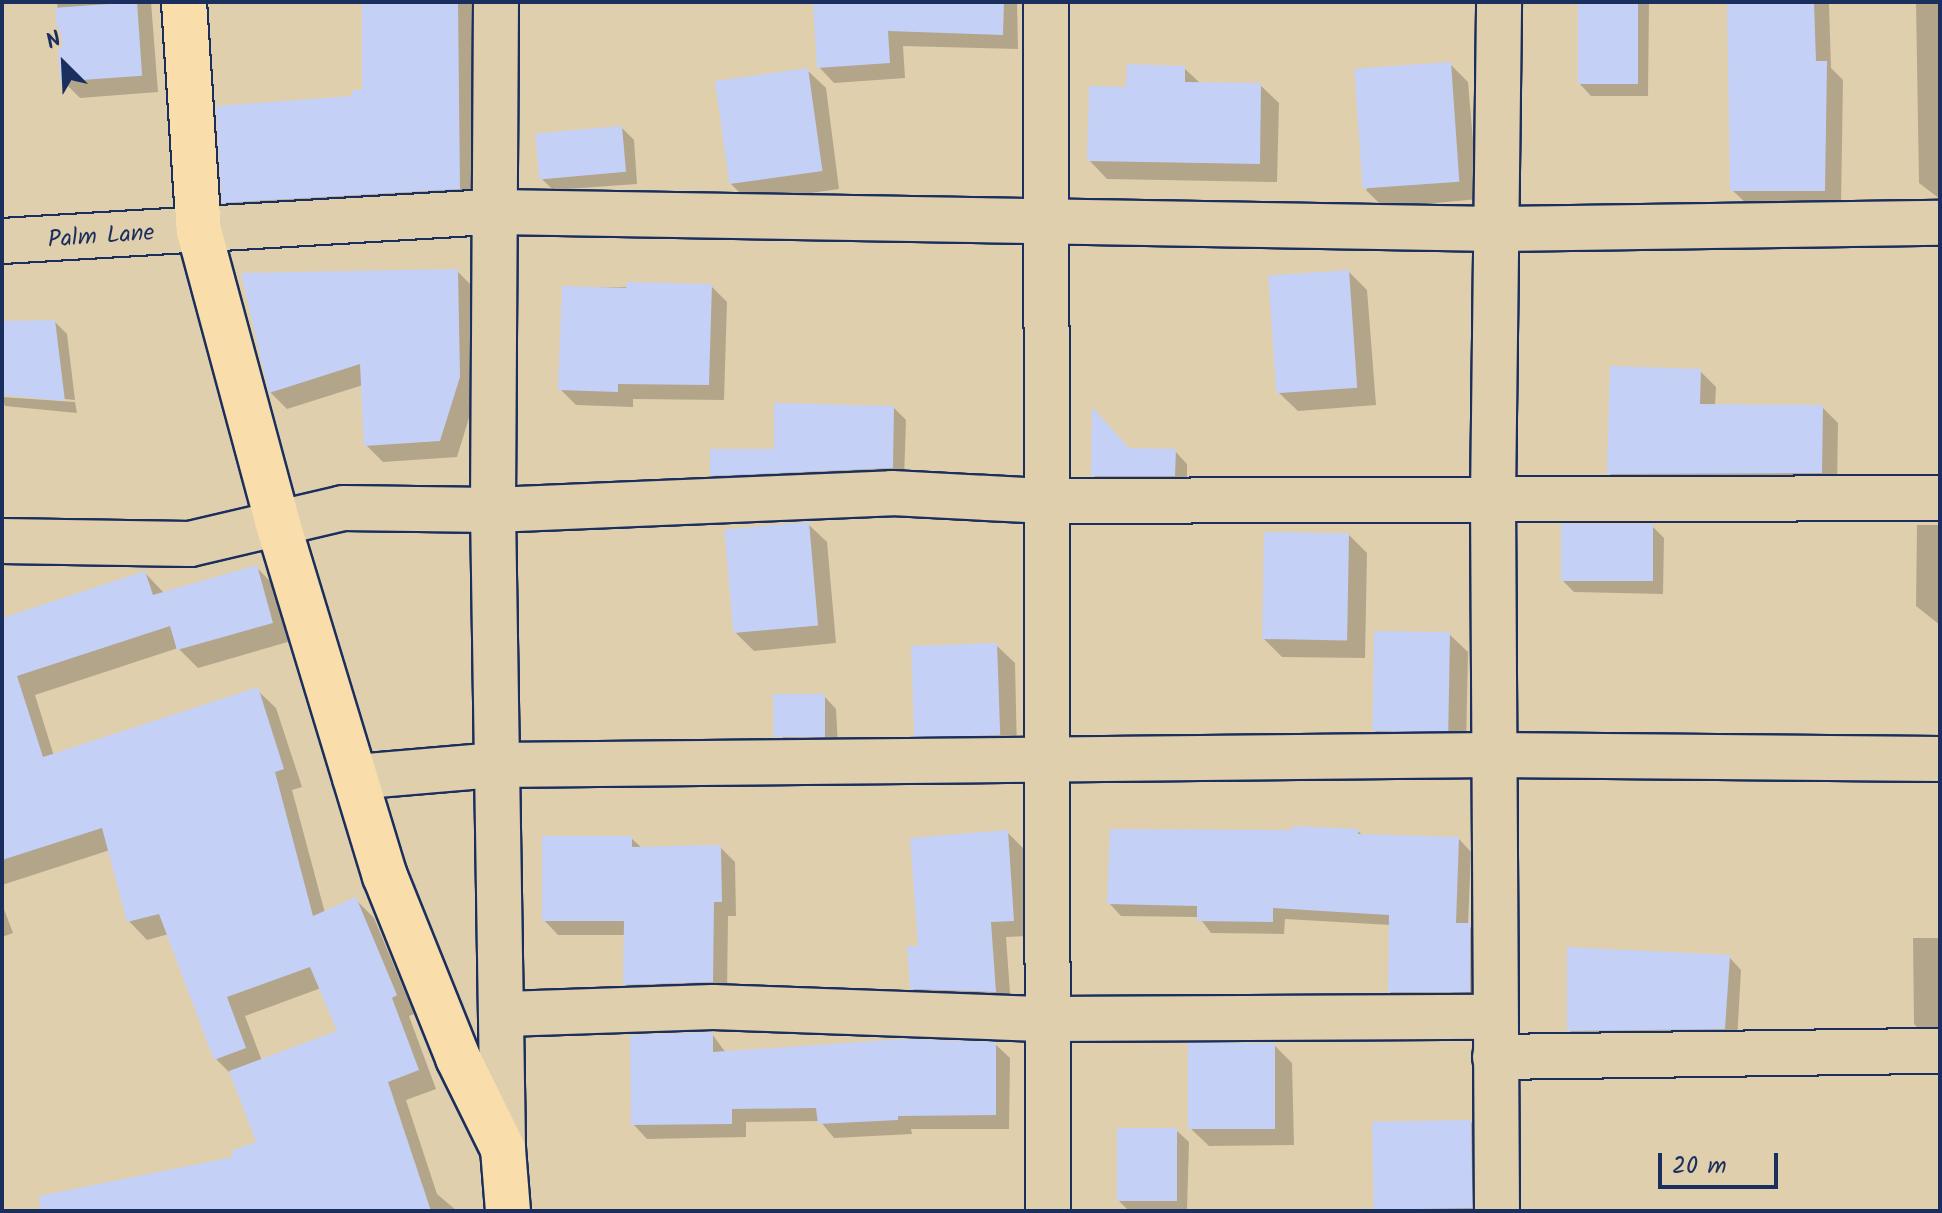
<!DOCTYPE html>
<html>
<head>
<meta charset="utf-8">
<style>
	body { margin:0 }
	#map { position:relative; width:1942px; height:1213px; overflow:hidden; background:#e0cfad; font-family:Kalam,sans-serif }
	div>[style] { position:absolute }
	.shadow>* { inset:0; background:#0003 }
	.building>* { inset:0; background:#c5d0f7; transform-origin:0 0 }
	.roads { filter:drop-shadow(2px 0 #1b2f5e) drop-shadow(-2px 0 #1b2f5e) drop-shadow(0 2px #1b2f5e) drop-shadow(0 -2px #1b2f5e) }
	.minor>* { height:44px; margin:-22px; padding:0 22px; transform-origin:22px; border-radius:22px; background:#e0cfad }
	.major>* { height:44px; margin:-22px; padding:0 22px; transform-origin:22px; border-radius:22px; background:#f9deab }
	span { translate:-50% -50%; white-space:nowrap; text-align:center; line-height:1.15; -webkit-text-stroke:6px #e0cfad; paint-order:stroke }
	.street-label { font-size:24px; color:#1b2f5e }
	.frame { position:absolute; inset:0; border:4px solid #1b2f5e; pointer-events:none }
	.north { position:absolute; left:24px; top:24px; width:80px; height:80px; -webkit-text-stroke:6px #e0cfad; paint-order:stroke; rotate:336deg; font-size:22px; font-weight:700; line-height:32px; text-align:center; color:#1b2f5e }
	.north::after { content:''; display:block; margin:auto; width:28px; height:36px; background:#1b2f5e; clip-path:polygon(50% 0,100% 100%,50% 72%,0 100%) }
	.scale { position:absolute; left:1658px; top:1153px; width:120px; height:36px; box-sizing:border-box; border:4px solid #1b2f5e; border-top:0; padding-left:10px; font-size:24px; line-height:28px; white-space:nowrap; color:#1b2f5e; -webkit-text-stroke:6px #e0cfad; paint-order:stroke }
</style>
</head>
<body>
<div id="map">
	<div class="shadow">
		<div style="clip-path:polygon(57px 2px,151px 2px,158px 92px,80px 98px,63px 81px)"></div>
		<div style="clip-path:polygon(364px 2px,476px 2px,478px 207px,242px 220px,224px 202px,364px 92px)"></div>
		<div style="clip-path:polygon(815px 2px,1017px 2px,1018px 49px,903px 46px,905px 78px,834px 83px,819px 67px)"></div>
		<div style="clip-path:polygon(1580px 2px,1649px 2px,1648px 96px,1591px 96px,1579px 83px)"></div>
		<div style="clip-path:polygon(1729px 2px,1829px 4px,1831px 68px,1843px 80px,1841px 206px,1749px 206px,1732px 190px)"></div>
		<div style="clip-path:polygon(1916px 2px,1940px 2px,1940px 199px,1919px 183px)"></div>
		<div style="clip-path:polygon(1450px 64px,1468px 82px,1478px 199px,1384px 208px,1366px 190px)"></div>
		<div style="clip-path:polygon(1184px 68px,1201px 84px,1260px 85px,1279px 103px,1277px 182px,1107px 179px,1089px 160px,1128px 89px)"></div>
		<div style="clip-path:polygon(807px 70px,826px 88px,839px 189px,749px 202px,731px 184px)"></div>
		<div style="clip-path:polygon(622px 128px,634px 140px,637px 184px,553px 190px,541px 178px)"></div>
		<div style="clip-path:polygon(457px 271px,474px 288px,476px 395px,457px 457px,383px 462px,366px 445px,363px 385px,287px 409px,270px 392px)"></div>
		<div style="clip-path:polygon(1349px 272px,1367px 290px,1376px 405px,1298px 411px,1279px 393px)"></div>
		<div style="clip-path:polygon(711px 286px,727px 302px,724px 400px,633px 399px,633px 407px,576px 405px,560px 389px,564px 288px)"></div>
		<div style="clip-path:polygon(55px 322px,67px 334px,75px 400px,2px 393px,2px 323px)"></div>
		<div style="clip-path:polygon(1700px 371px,1716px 387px,1715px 406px,1822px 407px,1838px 423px,1837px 488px,1625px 489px,1609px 473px)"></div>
		<div style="clip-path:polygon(2px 397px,75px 402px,77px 413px,5px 406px)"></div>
		<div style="clip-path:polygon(894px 408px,906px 420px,904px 480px,725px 487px,712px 475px)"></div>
		<div style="clip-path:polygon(1130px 450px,1175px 451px,1187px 464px,1187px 487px,1105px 487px,1093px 475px)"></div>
		<div style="clip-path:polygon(808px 524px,827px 542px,836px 643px,754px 651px,736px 633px)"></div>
		<div style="clip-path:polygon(1917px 525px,1940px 525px,1940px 625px,1916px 606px)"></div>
		<div style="clip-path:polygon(1652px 526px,1664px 538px,1663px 594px,1574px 592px,1562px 580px)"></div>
		<div style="clip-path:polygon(1349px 535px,1367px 553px,1365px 658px,1282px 657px,1264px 639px)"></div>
		<div style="clip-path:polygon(evenodd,256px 567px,275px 586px,291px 641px,198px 668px,178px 648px,35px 695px,54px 756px,257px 690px,276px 708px,302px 787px,292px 790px,325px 913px,356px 900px,374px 918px,414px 1014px,409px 1016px,436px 1089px,406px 1100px,437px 1194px,457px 1211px,44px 1211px,236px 1159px,259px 1143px,234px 1077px,216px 1059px,169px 934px,147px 940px,129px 921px,110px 850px,2px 885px,2px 620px,145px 573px,164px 593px,256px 567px,321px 988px,339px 1032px,262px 1061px,245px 1016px,321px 988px)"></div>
		<div style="clip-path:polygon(1449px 634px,1468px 652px,1466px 748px,1393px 749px,1374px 730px)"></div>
		<div style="clip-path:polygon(996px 645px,1015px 663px,1017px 752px,934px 753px,916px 735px)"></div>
		<div style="clip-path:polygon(824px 696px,836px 709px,838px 747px,793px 749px,781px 736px)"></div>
		<div style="clip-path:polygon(1358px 831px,1364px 837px,1459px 839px,1471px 852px,1468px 925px,1482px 938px,1481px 1004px,1403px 1004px,1390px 992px,1391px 925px,1285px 919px,1284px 934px,1211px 933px,1199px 917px,1121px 916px,1109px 903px)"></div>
		<div style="clip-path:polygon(1007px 832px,1023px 848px,1029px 936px,1006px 937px,1011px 1007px,928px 1004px,912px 988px,920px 947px)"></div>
		<div style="clip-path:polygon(631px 838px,642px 848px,720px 847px,735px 862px,736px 916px,728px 916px,727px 996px,640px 999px,625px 984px,626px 935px,558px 935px,544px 920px)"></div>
		<div style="clip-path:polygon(2px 904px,13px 933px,2px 937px)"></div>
		<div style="clip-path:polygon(1913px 938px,1940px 938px,1940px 1042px,1932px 1042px,1914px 1024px)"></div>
		<div style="clip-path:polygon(1729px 957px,1741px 970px,1737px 1040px,1582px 1042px,1569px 1030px)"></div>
		<div style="clip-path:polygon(712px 1034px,726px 1053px,995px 1044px,1010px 1058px,1009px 1129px,911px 1129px,912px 1134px,834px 1138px,820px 1121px,746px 1122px,746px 1137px,647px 1139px,633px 1124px)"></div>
		<div style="clip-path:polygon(1274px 1045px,1292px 1063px,1294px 1145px,1209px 1146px,1190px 1128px)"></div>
		<div style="clip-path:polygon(1471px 1122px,1489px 1140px,1489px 1211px,1377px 1211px,1374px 1126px)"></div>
		<div style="clip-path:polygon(1176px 1130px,1189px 1142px,1187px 1211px,1129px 1211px,1118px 1200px)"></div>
	</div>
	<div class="building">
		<div style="left:137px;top:2px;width:74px;height:82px;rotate:86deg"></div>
		<div style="clip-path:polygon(362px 2px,458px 2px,460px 189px,222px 203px,216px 106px,352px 96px,352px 90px,362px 90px)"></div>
		<div style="clip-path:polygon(813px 2px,1004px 2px,1003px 35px,888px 31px,890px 63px,817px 68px)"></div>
		<div style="left:1578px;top:2px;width:60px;height:82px"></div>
		<div style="clip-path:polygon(1727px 2px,1814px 2px,1816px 61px,1827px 61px,1825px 191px,1730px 191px)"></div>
		<div style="left:1451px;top:62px;width:120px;height:97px;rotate:86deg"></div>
		<div style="clip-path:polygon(1127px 64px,1185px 66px,1185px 82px,1261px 83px,1260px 164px,1087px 161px,1089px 86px,1126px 87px)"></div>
		<div style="left:808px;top:68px;width:104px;height:94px;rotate:82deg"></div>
		<div style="left:622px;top:126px;width:46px;height:87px;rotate:85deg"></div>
		<div style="clip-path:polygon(458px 269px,460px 377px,440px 441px,364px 446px,360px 364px,269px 393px,241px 273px)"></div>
		<div style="left:1349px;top:270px;width:118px;height:81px;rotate:86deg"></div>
		<div style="clip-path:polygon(627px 282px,712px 284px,709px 385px,618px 384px,618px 392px,558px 390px,562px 286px,626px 288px)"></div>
		<div style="clip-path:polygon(55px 320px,65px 401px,2px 395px,2px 321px)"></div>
		<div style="clip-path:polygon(1610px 366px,1701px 369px,1700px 404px,1823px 405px,1822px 473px,1607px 474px)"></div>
		<div style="clip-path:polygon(774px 403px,894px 406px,893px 468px,710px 476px,710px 449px,774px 449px)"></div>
		<div style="clip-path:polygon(1092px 407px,1129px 448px,1176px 449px,1175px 476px,1091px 476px)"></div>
		<div style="left:809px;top:522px;width:104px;height:85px;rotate:85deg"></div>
		<div style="left:1561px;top:524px;width:92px;height:57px"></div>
		<div style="left:1264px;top:532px;width:85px;height:107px;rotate:1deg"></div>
		<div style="clip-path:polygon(257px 565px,273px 623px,177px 650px,170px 626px,17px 676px,43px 757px,258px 687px,284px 769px,275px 772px,313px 916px,356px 897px,397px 995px,392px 998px,419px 1070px,388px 1082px,431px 1211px,40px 1211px,39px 1196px,233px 1157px,231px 1151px,256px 1142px,229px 1071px,337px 1031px,310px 967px,227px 997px,246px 1048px,214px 1060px,159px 914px,127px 922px,102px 828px,2px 860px,2px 618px,145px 571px,153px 595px)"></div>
		<div style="left:1374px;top:631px;width:76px;height:100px;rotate:1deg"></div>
		<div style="left:997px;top:643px;width:92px;height:86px;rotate:88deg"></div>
		<div style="left:773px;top:694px;width:52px;height:43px"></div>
		<div style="clip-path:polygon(1293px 826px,1359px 829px,1358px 834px,1459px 837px,1456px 923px,1470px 923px,1470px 992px,1388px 992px,1389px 915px,1273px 908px,1273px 922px,1197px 921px,1197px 906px,1107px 904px,1110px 829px,1292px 830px)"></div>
		<div style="clip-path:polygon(1008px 830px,1014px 921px,991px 922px,996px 992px,910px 989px,907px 946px,918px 946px,910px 838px)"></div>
		<div style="clip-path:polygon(542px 836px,632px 836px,632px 847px,721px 845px,722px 902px,714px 902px,713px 982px,623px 985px,624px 921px,542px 921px)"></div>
		<div style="clip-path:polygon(1567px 947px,1730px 955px,1725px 1029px,1567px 1031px)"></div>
		<div style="clip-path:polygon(713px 1032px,713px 1052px,904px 1039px,996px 1042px,996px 1115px,898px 1116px,898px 1120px,818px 1124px,816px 1108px,732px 1109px,732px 1124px,631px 1125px,630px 1035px)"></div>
		<div style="left:1188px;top:1043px;width:87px;height:86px"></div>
		<div style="left:1471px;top:1120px;width:88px;height:99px;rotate:89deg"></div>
		<div style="left:1117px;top:1128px;width:60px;height:73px"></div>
	</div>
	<div class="roads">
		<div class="minor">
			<div style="left:496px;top:2px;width:508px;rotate:90.34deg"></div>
			<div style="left:493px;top:510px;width:639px;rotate:89.1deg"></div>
			<div style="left:1046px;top:2px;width:1209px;rotate:89.91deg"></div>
			<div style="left:2px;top:241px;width:496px;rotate:-3.4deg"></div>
			<div style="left:497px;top:212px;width:1003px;rotate:0.97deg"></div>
			<div style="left:1500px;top:229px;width:440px;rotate:-0.8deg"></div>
			<div style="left:2px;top:541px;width:188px;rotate:0.9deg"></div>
			<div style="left:190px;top:544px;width:157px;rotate:-13.2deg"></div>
			<div style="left:343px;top:508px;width:150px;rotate:0.8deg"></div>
			<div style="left:493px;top:510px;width:399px;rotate:-2.4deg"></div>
			<div style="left:892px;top:493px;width:151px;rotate:3deg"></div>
			<div style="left:1043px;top:501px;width:897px;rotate:-0.19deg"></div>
			<div style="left:355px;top:777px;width:141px;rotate:-4.9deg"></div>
			<div style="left:495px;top:765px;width:998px;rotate:-0.57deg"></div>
			<div style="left:1493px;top:755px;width:447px;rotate:0.5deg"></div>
			<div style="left:505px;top:1014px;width:208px;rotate:-1.9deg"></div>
			<div style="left:713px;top:1007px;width:334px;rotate:2.1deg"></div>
			<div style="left:1047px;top:1019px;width:448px;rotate:-0.3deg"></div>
			<div style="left:1495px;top:1057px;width:445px;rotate:-0.8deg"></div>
			<div style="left:1497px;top:1211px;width:711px;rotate:-90.32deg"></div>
			<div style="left:1493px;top:500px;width:498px;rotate:-89.3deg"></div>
		</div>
		<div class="major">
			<div style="left:184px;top:2px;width:229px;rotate:86.3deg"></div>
			<div style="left:199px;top:231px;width:300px;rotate:74.9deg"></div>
			<div style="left:277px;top:521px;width:371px;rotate:73.1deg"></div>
			<div style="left:385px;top:876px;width:196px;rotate:68.1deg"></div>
			<div style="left:458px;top:1058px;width:102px;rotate:63.7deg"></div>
			<div style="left:503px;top:1149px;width:62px;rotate:85.4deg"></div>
		</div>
	</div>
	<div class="street-label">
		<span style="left:101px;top:237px;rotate:-4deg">Palm Lane</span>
	</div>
	<div class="frame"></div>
	<div class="north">N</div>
	<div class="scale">20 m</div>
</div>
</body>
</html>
